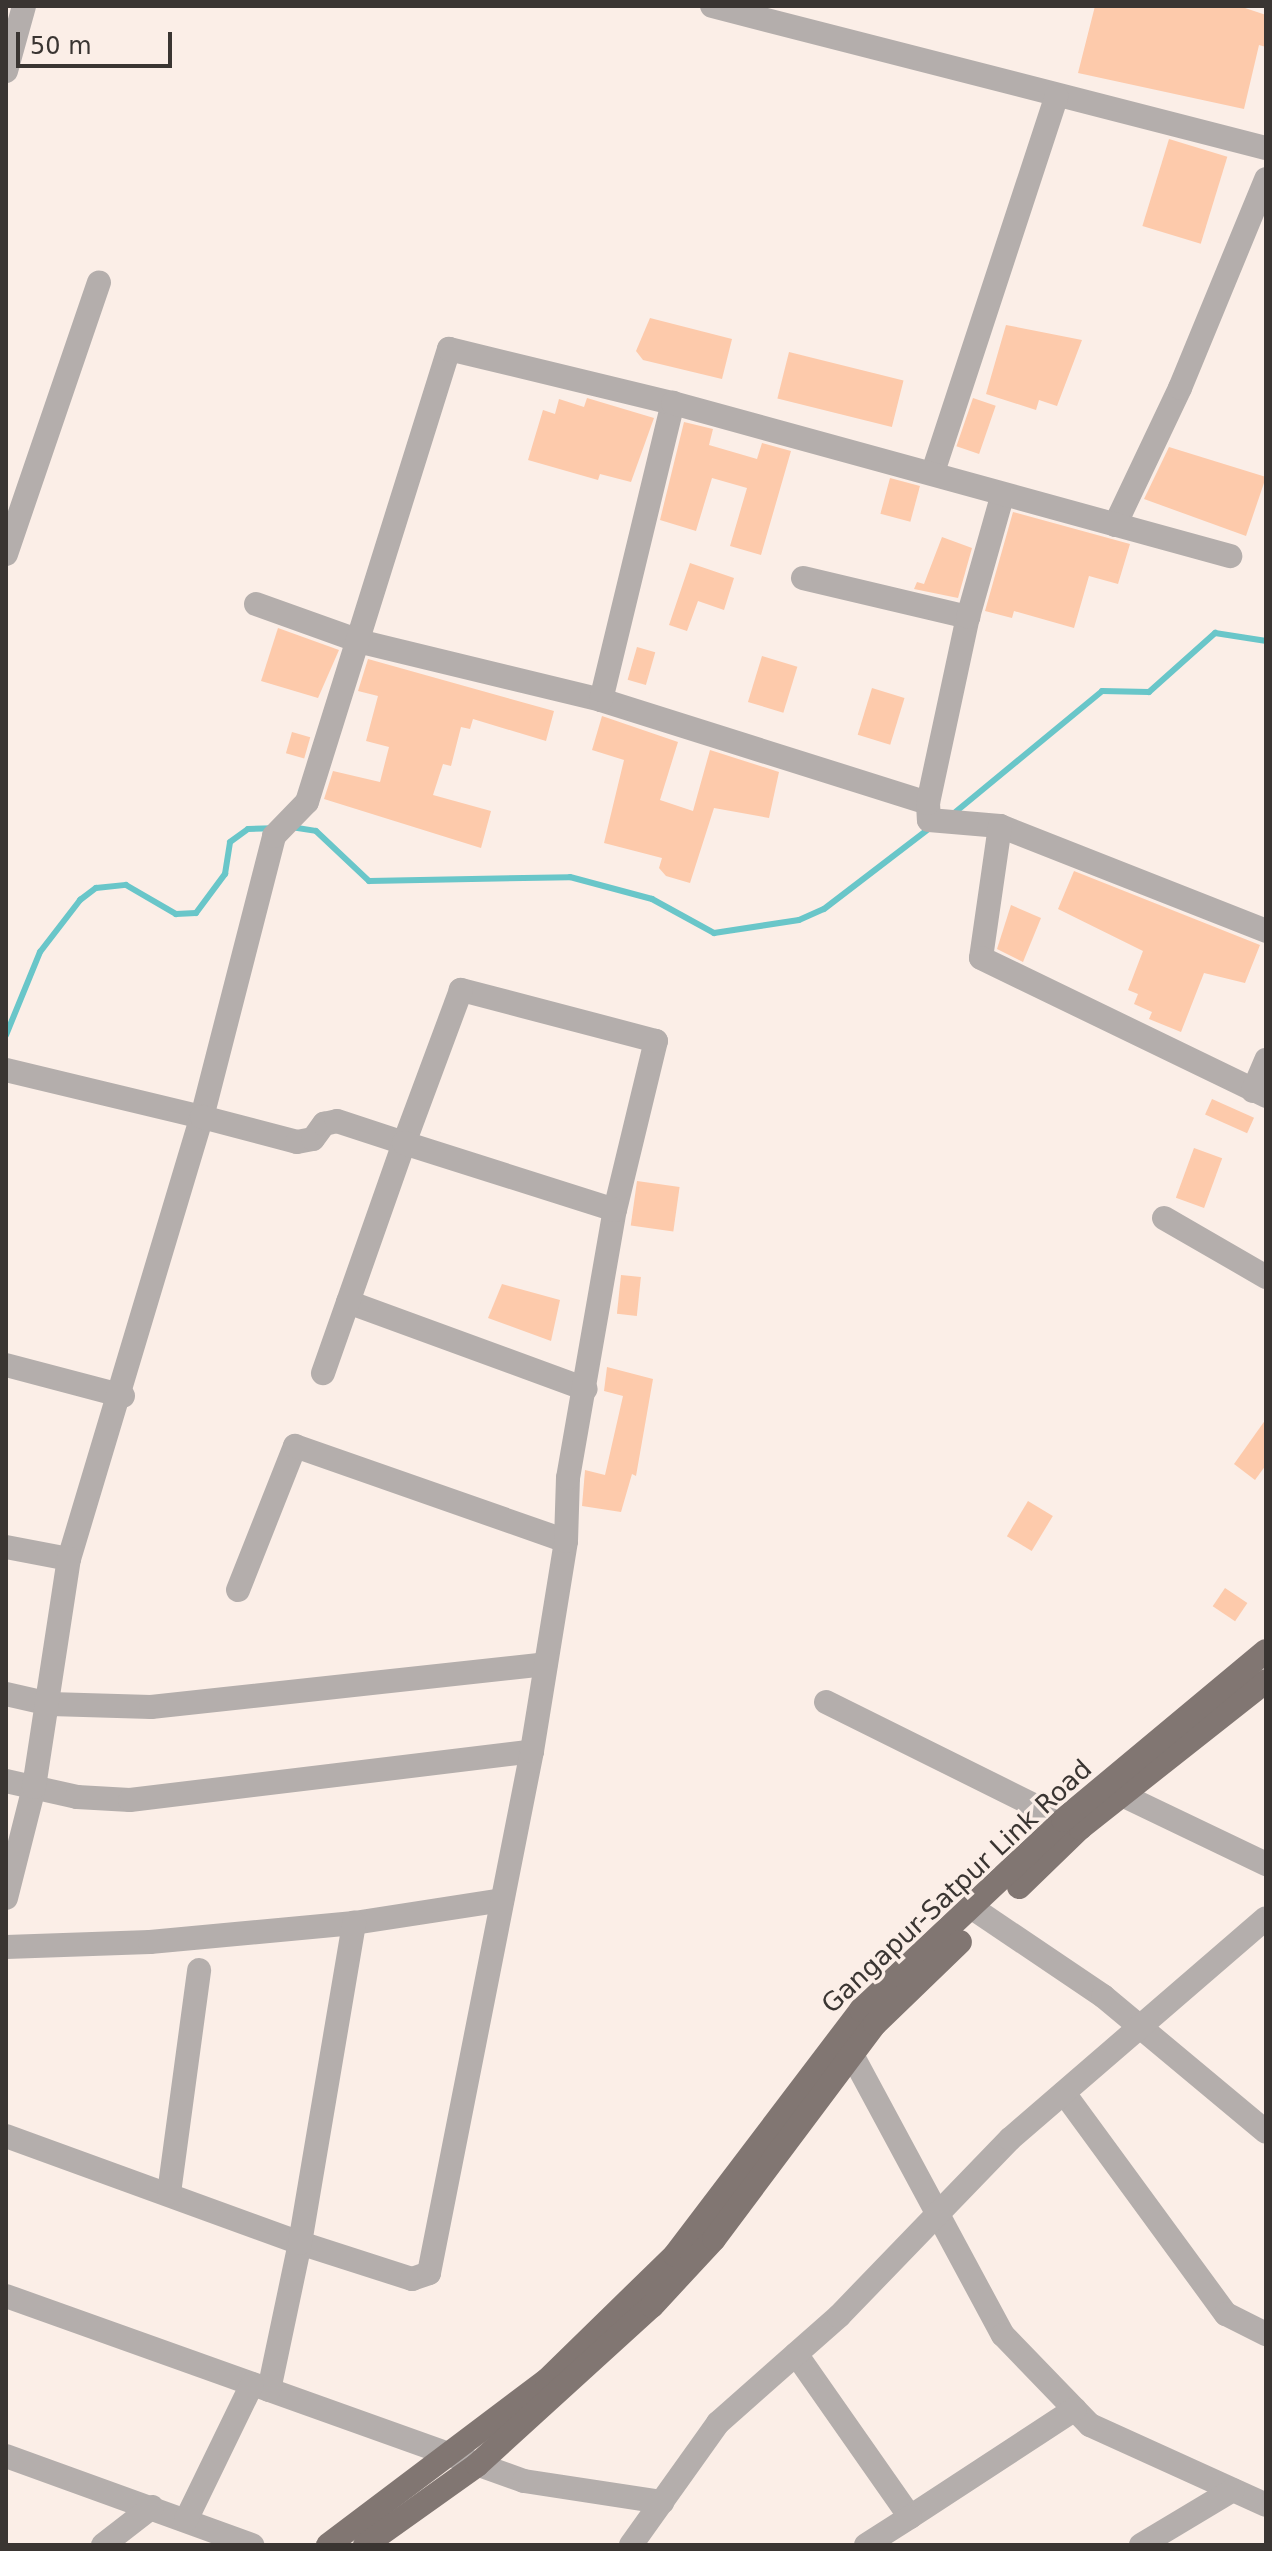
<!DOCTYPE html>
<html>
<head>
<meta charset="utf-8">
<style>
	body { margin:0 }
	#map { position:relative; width:1272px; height:2551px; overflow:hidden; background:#fbeee7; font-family:"DejaVu Sans",sans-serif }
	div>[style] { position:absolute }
	.stream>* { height:6px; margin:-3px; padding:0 3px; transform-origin:3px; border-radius:3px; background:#69c6c9 }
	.building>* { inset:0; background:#fdcaab; transform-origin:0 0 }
	.minor>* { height:24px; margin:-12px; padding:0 12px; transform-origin:12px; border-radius:12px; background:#b4aeac }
	.major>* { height:24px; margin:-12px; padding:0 12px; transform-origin:12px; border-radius:12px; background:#817672 }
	span { translate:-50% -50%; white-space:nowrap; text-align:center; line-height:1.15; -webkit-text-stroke:7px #fbeee7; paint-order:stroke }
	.street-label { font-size:26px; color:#3a3532 }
	.frame { position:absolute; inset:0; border:8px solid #3a3532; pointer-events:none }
	.scale { position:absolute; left:16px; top:32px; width:156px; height:36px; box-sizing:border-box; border:4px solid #3a3532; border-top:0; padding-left:10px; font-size:24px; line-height:28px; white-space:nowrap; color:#3a3532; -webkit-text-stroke:6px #fbeee7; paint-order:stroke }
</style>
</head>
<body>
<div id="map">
	<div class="stream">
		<div style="left:953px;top:814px;width:193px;rotate:-39.5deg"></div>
		<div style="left:1102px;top:691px;width:47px;rotate:1.2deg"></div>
		<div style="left:1149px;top:692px;width:89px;rotate:-41.8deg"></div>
		<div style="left:1215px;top:633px;width:52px;rotate:8.9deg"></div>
		<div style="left:291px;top:827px;width:25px;rotate:9deg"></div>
		<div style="left:316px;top:831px;width:73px;rotate:43.3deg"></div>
		<div style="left:369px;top:881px;width:201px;rotate:-1.1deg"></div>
		<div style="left:570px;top:877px;width:85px;rotate:15deg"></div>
		<div style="left:652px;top:899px;width:71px;rotate:28.7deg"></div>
		<div style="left:714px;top:933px;width:86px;rotate:-8.7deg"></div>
		<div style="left:799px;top:920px;width:27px;rotate:-24deg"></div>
		<div style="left:824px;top:909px;width:133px;rotate:-37.4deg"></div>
		<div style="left:6px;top:1035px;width:90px;rotate:-67.7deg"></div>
		<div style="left:40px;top:952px;width:66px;rotate:-52.4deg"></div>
		<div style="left:80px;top:900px;width:20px;rotate:-37deg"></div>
		<div style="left:96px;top:888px;width:30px;rotate:-6deg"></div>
		<div style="left:126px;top:885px;width:58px;rotate:30.1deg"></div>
		<div style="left:176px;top:914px;width:20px;rotate:-3deg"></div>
		<div style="left:196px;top:913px;width:49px;rotate:-53.4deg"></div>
		<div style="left:225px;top:874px;width:32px;rotate:-81deg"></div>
		<div style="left:230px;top:842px;width:22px;rotate:-36deg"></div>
		<div style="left:248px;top:829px;width:24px;rotate:-2deg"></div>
	</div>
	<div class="building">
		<div style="clip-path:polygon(1095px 6px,1239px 6px,1266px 15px,1266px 47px,1259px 45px,1244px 109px,1078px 73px)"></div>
		<div style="left:1169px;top:139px;width:61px;height:91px;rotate:17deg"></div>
		<div style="clip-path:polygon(650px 318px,732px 339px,722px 379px,643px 360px,636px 351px)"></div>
		<div style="clip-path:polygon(1006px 325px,1082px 340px,1057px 406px,1039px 400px,1036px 410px,986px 394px)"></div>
		<div style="left:789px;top:352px;width:118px;height:48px;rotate:14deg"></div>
		<div style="clip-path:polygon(587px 398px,654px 418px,631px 482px,600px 474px,598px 480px,528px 460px,543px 410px,555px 414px,559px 399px,584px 407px)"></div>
		<div style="left:973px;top:398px;width:24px;height:51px;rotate:19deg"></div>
		<div style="clip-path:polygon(684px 422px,713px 429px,709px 445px,757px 459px,762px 443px,791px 451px,761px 555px,730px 546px,747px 488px,712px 478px,696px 531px,660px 520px)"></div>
		<div style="clip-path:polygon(1169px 447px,1266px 477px,1246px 536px,1144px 499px)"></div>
		<div style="left:890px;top:478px;width:31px;height:37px;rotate:15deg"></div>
		<div style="clip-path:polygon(1013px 512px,1130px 544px,1118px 584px,1089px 576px,1074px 628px,1014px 611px,1012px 618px,985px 611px)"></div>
		<div style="clip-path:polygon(942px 537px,972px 548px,958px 598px,914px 589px,917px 582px,924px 584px)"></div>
		<div style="clip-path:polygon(690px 563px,734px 578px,724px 610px,698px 601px,687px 631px,669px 625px)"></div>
		<div style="clip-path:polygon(278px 628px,339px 650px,318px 698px,261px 681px)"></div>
		<div style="left:637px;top:647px;width:19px;height:34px;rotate:16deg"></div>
		<div style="left:762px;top:656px;width:37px;height:48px;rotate:17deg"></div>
		<div style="clip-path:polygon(368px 659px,554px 711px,546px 741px,473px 719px,470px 729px,461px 727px,451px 766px,443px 764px,433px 795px,491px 811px,481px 848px,324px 799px,333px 771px,380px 782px,389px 747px,366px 741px,378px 696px,358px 691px)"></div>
		<div style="left:872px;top:688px;width:34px;height:49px;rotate:17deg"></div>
		<div style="clip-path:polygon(602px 716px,678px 742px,660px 800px,693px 811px,710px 750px,779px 772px,769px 818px,714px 808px,690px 883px,666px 876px,659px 868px,662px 858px,604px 843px,624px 760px,592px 750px)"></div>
		<div style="left:292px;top:732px;width:19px;height:22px;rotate:16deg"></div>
		<div style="clip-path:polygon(1074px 871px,1260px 945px,1245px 983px,1204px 973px,1181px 1032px,1149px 1019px,1152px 1012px,1134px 1004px,1138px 994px,1128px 990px,1143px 951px,1058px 909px)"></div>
		<div style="clip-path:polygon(1011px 905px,1041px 918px,1023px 962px,997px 949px)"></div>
		<div style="left:1212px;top:1099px;width:46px;height:17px;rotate:24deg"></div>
		<div style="left:1194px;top:1148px;width:30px;height:53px;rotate:20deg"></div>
		<div style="left:637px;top:1181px;width:43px;height:45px;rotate:8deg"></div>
		<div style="left:621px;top:1275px;width:20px;height:39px;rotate:6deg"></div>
		<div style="clip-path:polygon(502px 1284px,560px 1300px,551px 1341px,488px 1318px)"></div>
		<div style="clip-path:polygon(607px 1367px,653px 1379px,636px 1476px,632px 1474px,621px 1512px,582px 1506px,585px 1470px,605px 1475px,623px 1396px,604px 1391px)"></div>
		<div style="clip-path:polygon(1266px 1419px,1266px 1465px,1255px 1480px,1234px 1464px)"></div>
		<div style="left:1028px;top:1501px;width:29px;height:41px;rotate:31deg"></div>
		<div style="left:1225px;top:1588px;width:27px;height:22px;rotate:34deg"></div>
	</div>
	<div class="minor">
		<div style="left:712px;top:6px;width:572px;rotate:14.38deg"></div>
		<div style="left:6px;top:71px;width:67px;rotate:-74.5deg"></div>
		<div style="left:933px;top:472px;width:395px;rotate:-71.8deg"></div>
		<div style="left:1115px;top:525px;width:152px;rotate:-64.6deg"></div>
		<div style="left:1180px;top:388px;width:226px;rotate:-67.6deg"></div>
		<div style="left:6px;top:554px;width:287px;rotate:-71.1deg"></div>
		<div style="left:803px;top:578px;width:170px;rotate:13.3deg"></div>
		<div style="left:256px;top:604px;width:113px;rotate:19.7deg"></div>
		<div style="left:362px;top:642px;width:246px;rotate:13.6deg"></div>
		<div style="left:601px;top:700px;width:343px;rotate:17.5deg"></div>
		<div style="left:928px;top:803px;width:17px;rotate:87deg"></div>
		<div style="left:929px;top:820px;width:71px;rotate:4.8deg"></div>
		<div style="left:1000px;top:826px;width:286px;rotate:21.5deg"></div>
		<div style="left:601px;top:700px;width:306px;rotate:-76.4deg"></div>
		<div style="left:928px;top:803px;width:190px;rotate:-77.9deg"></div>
		<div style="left:968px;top:617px;width:125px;rotate:-74.2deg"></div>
		<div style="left:1000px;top:826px;width:133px;rotate:98.2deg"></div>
		<div style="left:981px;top:958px;width:317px;rotate:25.8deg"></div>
		<div style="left:6px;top:1070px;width:202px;rotate:13.5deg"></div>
		<div style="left:202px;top:1117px;width:290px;rotate:-75.6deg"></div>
		<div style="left:274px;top:836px;width:47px;rotate:-45.9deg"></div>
		<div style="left:307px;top:802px;width:475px;rotate:-72.6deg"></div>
		<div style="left:449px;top:349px;width:230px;rotate:13.6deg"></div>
		<div style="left:673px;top:403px;width:578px;rotate:15.36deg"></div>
		<div style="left:1253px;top:1091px;width:34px;rotate:-67deg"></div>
		<div style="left:1164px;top:1218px;width:118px;rotate:30deg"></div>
		<div style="left:348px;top:1302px;width:253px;rotate:20.1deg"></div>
		<div style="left:6px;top:1365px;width:121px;rotate:14.8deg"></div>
		<div style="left:6px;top:1547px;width:64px;rotate:10.8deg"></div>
		<div style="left:69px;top:1559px;width:462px;rotate:-73.3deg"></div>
		<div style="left:202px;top:1117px;width:98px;rotate:14.7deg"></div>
		<div style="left:297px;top:1142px;width:16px;rotate:-11deg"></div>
		<div style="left:313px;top:1139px;width:19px;rotate:-54deg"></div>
		<div style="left:324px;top:1124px;width:13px;rotate:-13deg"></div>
		<div style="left:337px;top:1121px;width:71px;rotate:18.2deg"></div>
		<div style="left:404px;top:1143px;width:244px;rotate:109.4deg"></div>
		<div style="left:238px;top:1590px;width:155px;rotate:-68.4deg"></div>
		<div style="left:295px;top:1446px;width:287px;rotate:19.3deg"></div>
		<div style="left:6px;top:1694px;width:45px;rotate:12.8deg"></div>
		<div style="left:50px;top:1704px;width:101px;rotate:1.7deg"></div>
		<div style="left:151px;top:1707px;width:397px;rotate:-6.2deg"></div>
		<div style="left:826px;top:1702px;width:284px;rotate:26.4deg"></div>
		<div style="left:6px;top:1781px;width:73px;rotate:12.7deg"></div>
		<div style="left:77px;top:1797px;width:53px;rotate:3.2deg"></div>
		<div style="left:130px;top:1800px;width:405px;rotate:-6.9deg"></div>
		<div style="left:1122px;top:1795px;width:160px;rotate:25.6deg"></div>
		<div style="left:6px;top:1898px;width:114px;rotate:-75.8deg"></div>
		<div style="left:34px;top:1787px;width:231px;rotate:-81.3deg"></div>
		<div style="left:974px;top:1909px;width:156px;rotate:34deg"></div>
		<div style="left:1103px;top:1996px;width:212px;rotate:39.8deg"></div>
		<div style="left:6px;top:1947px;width:144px;rotate:-2deg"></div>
		<div style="left:150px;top:1942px;width:205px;rotate:-5.3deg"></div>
		<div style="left:354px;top:1923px;width:150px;rotate:-8.8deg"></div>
		<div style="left:851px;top:2053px;width:320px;rotate:61.7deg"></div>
		<div style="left:1003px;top:2335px;width:125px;rotate:46deg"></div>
		<div style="left:1090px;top:2425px;width:193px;rotate:24.4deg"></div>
		<div style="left:1064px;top:2093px;width:274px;rotate:53.8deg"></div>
		<div style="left:1226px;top:2314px;width:45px;rotate:26.6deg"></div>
		<div style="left:6px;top:2136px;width:313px;rotate:20deg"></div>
		<div style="left:300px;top:2243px;width:118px;rotate:17.8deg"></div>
		<div style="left:412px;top:2279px;width:18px;rotate:-19deg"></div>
		<div style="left:429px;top:2273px;width:532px;rotate:-78.84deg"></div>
		<div style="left:532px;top:1751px;width:213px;rotate:-80.8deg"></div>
		<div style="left:566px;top:1541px;width:63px;rotate:-88.2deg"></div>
		<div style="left:568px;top:1478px;width:272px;rotate:-80.1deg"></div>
		<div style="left:615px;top:1210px;width:174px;rotate:-76.4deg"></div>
		<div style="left:656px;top:1041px;width:202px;rotate:-165.3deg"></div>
		<div style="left:461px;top:990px;width:163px;rotate:110.4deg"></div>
		<div style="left:404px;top:1143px;width:221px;rotate:17.6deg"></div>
		<div style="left:169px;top:2193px;width:225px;rotate:-82.3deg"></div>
		<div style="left:6px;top:2296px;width:550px;rotate:19.65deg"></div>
		<div style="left:524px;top:2481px;width:140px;rotate:8.7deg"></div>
		<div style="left:796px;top:2354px;width:199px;rotate:55deg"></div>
		<div style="left:910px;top:2517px;width:197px;rotate:-33.2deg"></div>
		<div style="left:269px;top:2390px;width:150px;rotate:-78.1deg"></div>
		<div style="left:300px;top:2243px;width:325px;rotate:-80.4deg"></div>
		<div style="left:6px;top:2456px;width:262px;rotate:19.9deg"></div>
		<div style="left:186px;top:2520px;width:151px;rotate:-64.1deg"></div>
		<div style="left:103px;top:2545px;width:62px;rotate:-37.8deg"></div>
		<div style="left:631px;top:2545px;width:150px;rotate:-54.5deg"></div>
		<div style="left:718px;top:2423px;width:162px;rotate:-41.5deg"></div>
		<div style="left:839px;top:2316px;width:246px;rotate:-46deg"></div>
		<div style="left:1010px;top:2139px;width:338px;rotate:-40.8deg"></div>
		<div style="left:866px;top:2545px;width:52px;rotate:-32.5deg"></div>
		<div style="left:1141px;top:2545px;width:107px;rotate:-30.9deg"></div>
	</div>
	<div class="major">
		<div style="left:1019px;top:1887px;width:85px;rotate:-44deg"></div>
		<div style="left:1080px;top:1828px;width:237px;rotate:-38.3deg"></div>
		<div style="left:328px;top:2545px;width:274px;rotate:-37deg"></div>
		<div style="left:547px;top:2380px;width:179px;rotate:-44.3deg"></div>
		<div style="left:675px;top:2255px;width:308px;rotate:-52.8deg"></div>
		<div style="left:861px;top:2010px;width:277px;rotate:-43.2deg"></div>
		<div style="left:1063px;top:1820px;width:264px;rotate:-39.8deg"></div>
		<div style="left:365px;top:2545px;width:138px;rotate:-35.5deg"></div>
		<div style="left:477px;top:2465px;width:236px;rotate:-42.3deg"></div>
		<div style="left:652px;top:2306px;width:91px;rotate:-47.2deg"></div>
		<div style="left:714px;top:2239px;width:269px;rotate:-53.2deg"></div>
		<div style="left:875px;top:2024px;width:118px;rotate:-44deg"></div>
	</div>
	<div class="street-label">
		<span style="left:957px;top:1887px;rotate:-43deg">Gangapur-Satpur Link Road</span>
	</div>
	<div class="frame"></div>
	<div class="scale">50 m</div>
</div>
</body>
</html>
